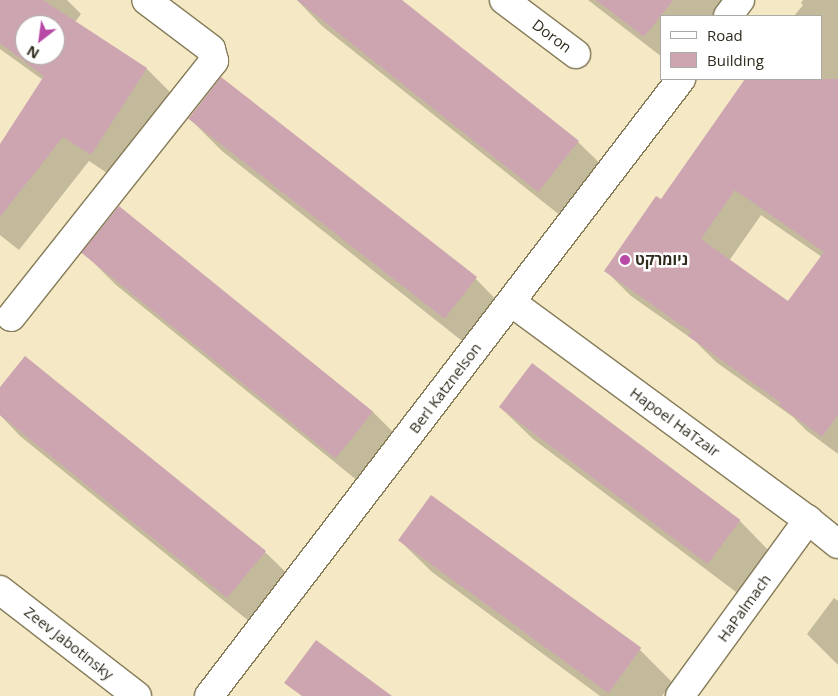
<!DOCTYPE html>
<html>
<head>
<meta charset="utf-8">
<style>
	body { margin:0 }
	#map { position:relative; width:838px; height:696px; overflow:hidden; background:#f4e9c4; font-family:"Open Sans","Noto Sans Hebrew",sans-serif }
	div>[style] { position:absolute }
	.shadow>* { inset:0; background:#0003 }
	.building>* { inset:0; background:#cda5b1; transform-origin:0 0 }
	.roads { filter:drop-shadow(1px 0 #857b59) drop-shadow(-1px 0 #857b59) drop-shadow(0 1px #857b59) drop-shadow(0 -1px #857b59) }
	.street>* { height:28px; margin:-14px; padding:0 14px; transform-origin:14px; border-radius:14px; background:#fff }
	.secondary>* { height:28px; margin:-14px; padding:0 14px; transform-origin:14px; border-radius:14px; background:#fff }
	.dots>* { width:14px; height:14px; translate:-50% -50%; box-sizing:border-box; border:2px solid #fff; border-radius:50% }
	span { translate:-50% -50%; white-space:nowrap; text-align:center; line-height:1.15; -webkit-text-stroke:5px #fff; paint-order:stroke }
	.street-label { font-size:15px; color:#2f2a1c }
	.poi-label { font-size:15px; color:#2f2a1c; font-weight:700 }
	.left { translate:0 -50%; text-align:left }
	.legend { position:absolute; left:660px; top:15px; width:162px; height:65px; box-sizing:border-box; background:#fff; border:1px solid #acaaa4; margin:0; padding:6px 9px; list-style:none; font-size:15px; color:#2f2a1c }
	.legend li { display:flex; align-items:center; gap:10px; height:25px }
	.legend b { width:25px; border:1px solid #acaaa4 }
	.north { position:absolute; left:15px; top:15px; width:50px; height:50px; box-sizing:border-box; background:#fff; border:1px solid #acaaa4; border-radius:50%; rotate:210deg; font-size:14px; font-weight:700; line-height:20px; text-align:center; color:#2f2a1c }
	.north::after { content:''; display:block; margin:auto; width:18px; height:22px; background:#b849a7; clip-path:polygon(50% 0,100% 100%,50% 72%,0 100%) }
</style>
</head>
<body>
<div id="map">
	<div class="shadow">
		<div style="clip-path:polygon(evenodd,0 0,67px 0,81px 14px,75px 22px,147px 69px,172px 94px,116px 179px,89px 161px,19px 250px,0 235px,0 146px,43px 80px,0 49px,0 0,25px 25px,55px 25px,55px 55px,25px 55px,25px 25px)"></div>
		<div style="clip-path:polygon(297px 0,400px 0,578px 142px,611px 174px,571px 224px,322px 26px)"></div>
		<div style="clip-path:polygon(588px 0,730px 0,717px 16px,662px 16px,662px 57px)"></div>
		<div style="clip-path:polygon(evenodd,803px 0,838px 0,838px 454px,807px 431px,793px 417px,716px 362px,695px 341px,631px 296px,605px 270px,661px 201px,747px 79px,822px 79px,822px 16px,794px 16px,803px 5px,801px 3px,803px 0,761px 215px,822px 257px,788px 303px,729px 261px,761px 215px)"></div>
		<div style="clip-path:polygon(222px 79px,476px 279px,508px 312px,476px 352px,222px 151px,190px 119px)"></div>
		<div style="clip-path:polygon(119px 208px,373px 412px,406px 445px,369px 490px,116px 285px,84px 253px)"></div>
		<div style="clip-path:polygon(0 389px,265px 552px,298px 584px,260px 630px,20px 436px,0 415px)"></div>
		<div style="clip-path:polygon(500px 407px,739px 520px,771px 553px,740px 595px,533px 439px)"></div>
		<div style="clip-path:polygon(399px 540px,640px 650px,672px 682px,662px 696px,600px 696px,432px 572px)"></div>
		<div style="clip-path:polygon(834px 598px,838px 601px,838px 665px,807px 634px)"></div>
	</div>
	<div class="building">
		<div style="clip-path:polygon(evenodd,0 0,43px 0,147px 68px,91px 155px,63px 137px,0 217px,0 144px,44px 76px,0 43px,0 0,25px 25px,55px 25px,55px 55px,25px 55px,25px 25px)"></div>
		<div style="clip-path:polygon(297px 0,402px 0,579px 141px,538px 192px)"></div>
		<div style="clip-path:polygon(596px 0,673px 0,644px 37px)"></div>
		<div style="left:221px;top:77px;width:325px;height:53px;rotate:38deg"></div>
		<div style="clip-path:polygon(evenodd,745px 79px,838px 79px,838px 415px,822px 437px,779px 405px,781px 403px,688px 336px,691px 332px,604px 271px,656px 196px,661px 199px,745px 79px,735px 190px,824px 252px,788px 301px,701px 239px,735px 190px)"></div>
		<div style="left:119px;top:206px;width:327px;height:60px;rotate:39deg"></div>
		<div style="clip-path:polygon(25px 356px,266px 551px,227px 598px,0 415px,0 387px)"></div>
		<div style="left:532px;top:363px;width:261px;height:55px;rotate:37deg"></div>
		<div style="left:431px;top:495px;width:260px;height:56px;rotate:36deg"></div>
		<div style="clip-path:polygon(316px 640px,392px 696px,302px 696px,284px 683px)"></div>
	</div>
	<div class="roads">
		<div class="street">
			<div style="left:504px;top:0;width:90px;rotate:36.9deg"></div>
			<div style="left:728px;top:16px;width:20px;rotate:-53deg"></div>
			<div style="left:511px;top:302px;width:368px;rotate:36.3deg"></div>
			<div style="left:808px;top:520px;width:38px;rotate:39deg"></div>
			<div style="left:11px;top:317px;width:327px;rotate:-51.6deg"></div>
			<div style="left:214px;top:61px;width:12px;rotate:-104deg"></div>
			<div style="left:211px;top:49px;width:81px;rotate:-143deg"></div>
			<div style="left:209px;top:696px;width:777px;rotate:-52.58deg"></div>
			<div style="left:680px;top:696px;width:218px;rotate:-54deg"></div>
		</div>
		<div class="secondary">
			<div style="left:0;top:590px;width:173px;rotate:37.7deg"></div>
		</div>
	</div>
	<div class="dots">
		<div style="left:625px;top:260px;background:#b849a7"></div>
	</div>
	<div class="street-label">
		<span style="left:552px;top:36px;rotate:37deg">Doron</span>
		<span style="left:445px;top:388px;rotate:-53deg">Berl Katznelson</span>
		<span style="left:675px;top:422px;rotate:36deg">Hapoel HaTzair</span>
		<span style="left:744px;top:608px;rotate:-54deg">HaPalmach</span>
		<span style="left:69px;top:643px;rotate:38deg">Zeev Jabotinsky</span>
	</div>
	<div class="poi-label">
		<span class="left" style="left:635px;top:260px">ניומרקט</span>
	</div>
	<ul class="legend">
	<li><b style="height:6px;background:#fff"></b>Road</li>
	<li><b style="height:14px;background:#cda5b1"></b>Building</li>
	</ul>
	<div class="north">N</div>
</div>
</body>
</html>
